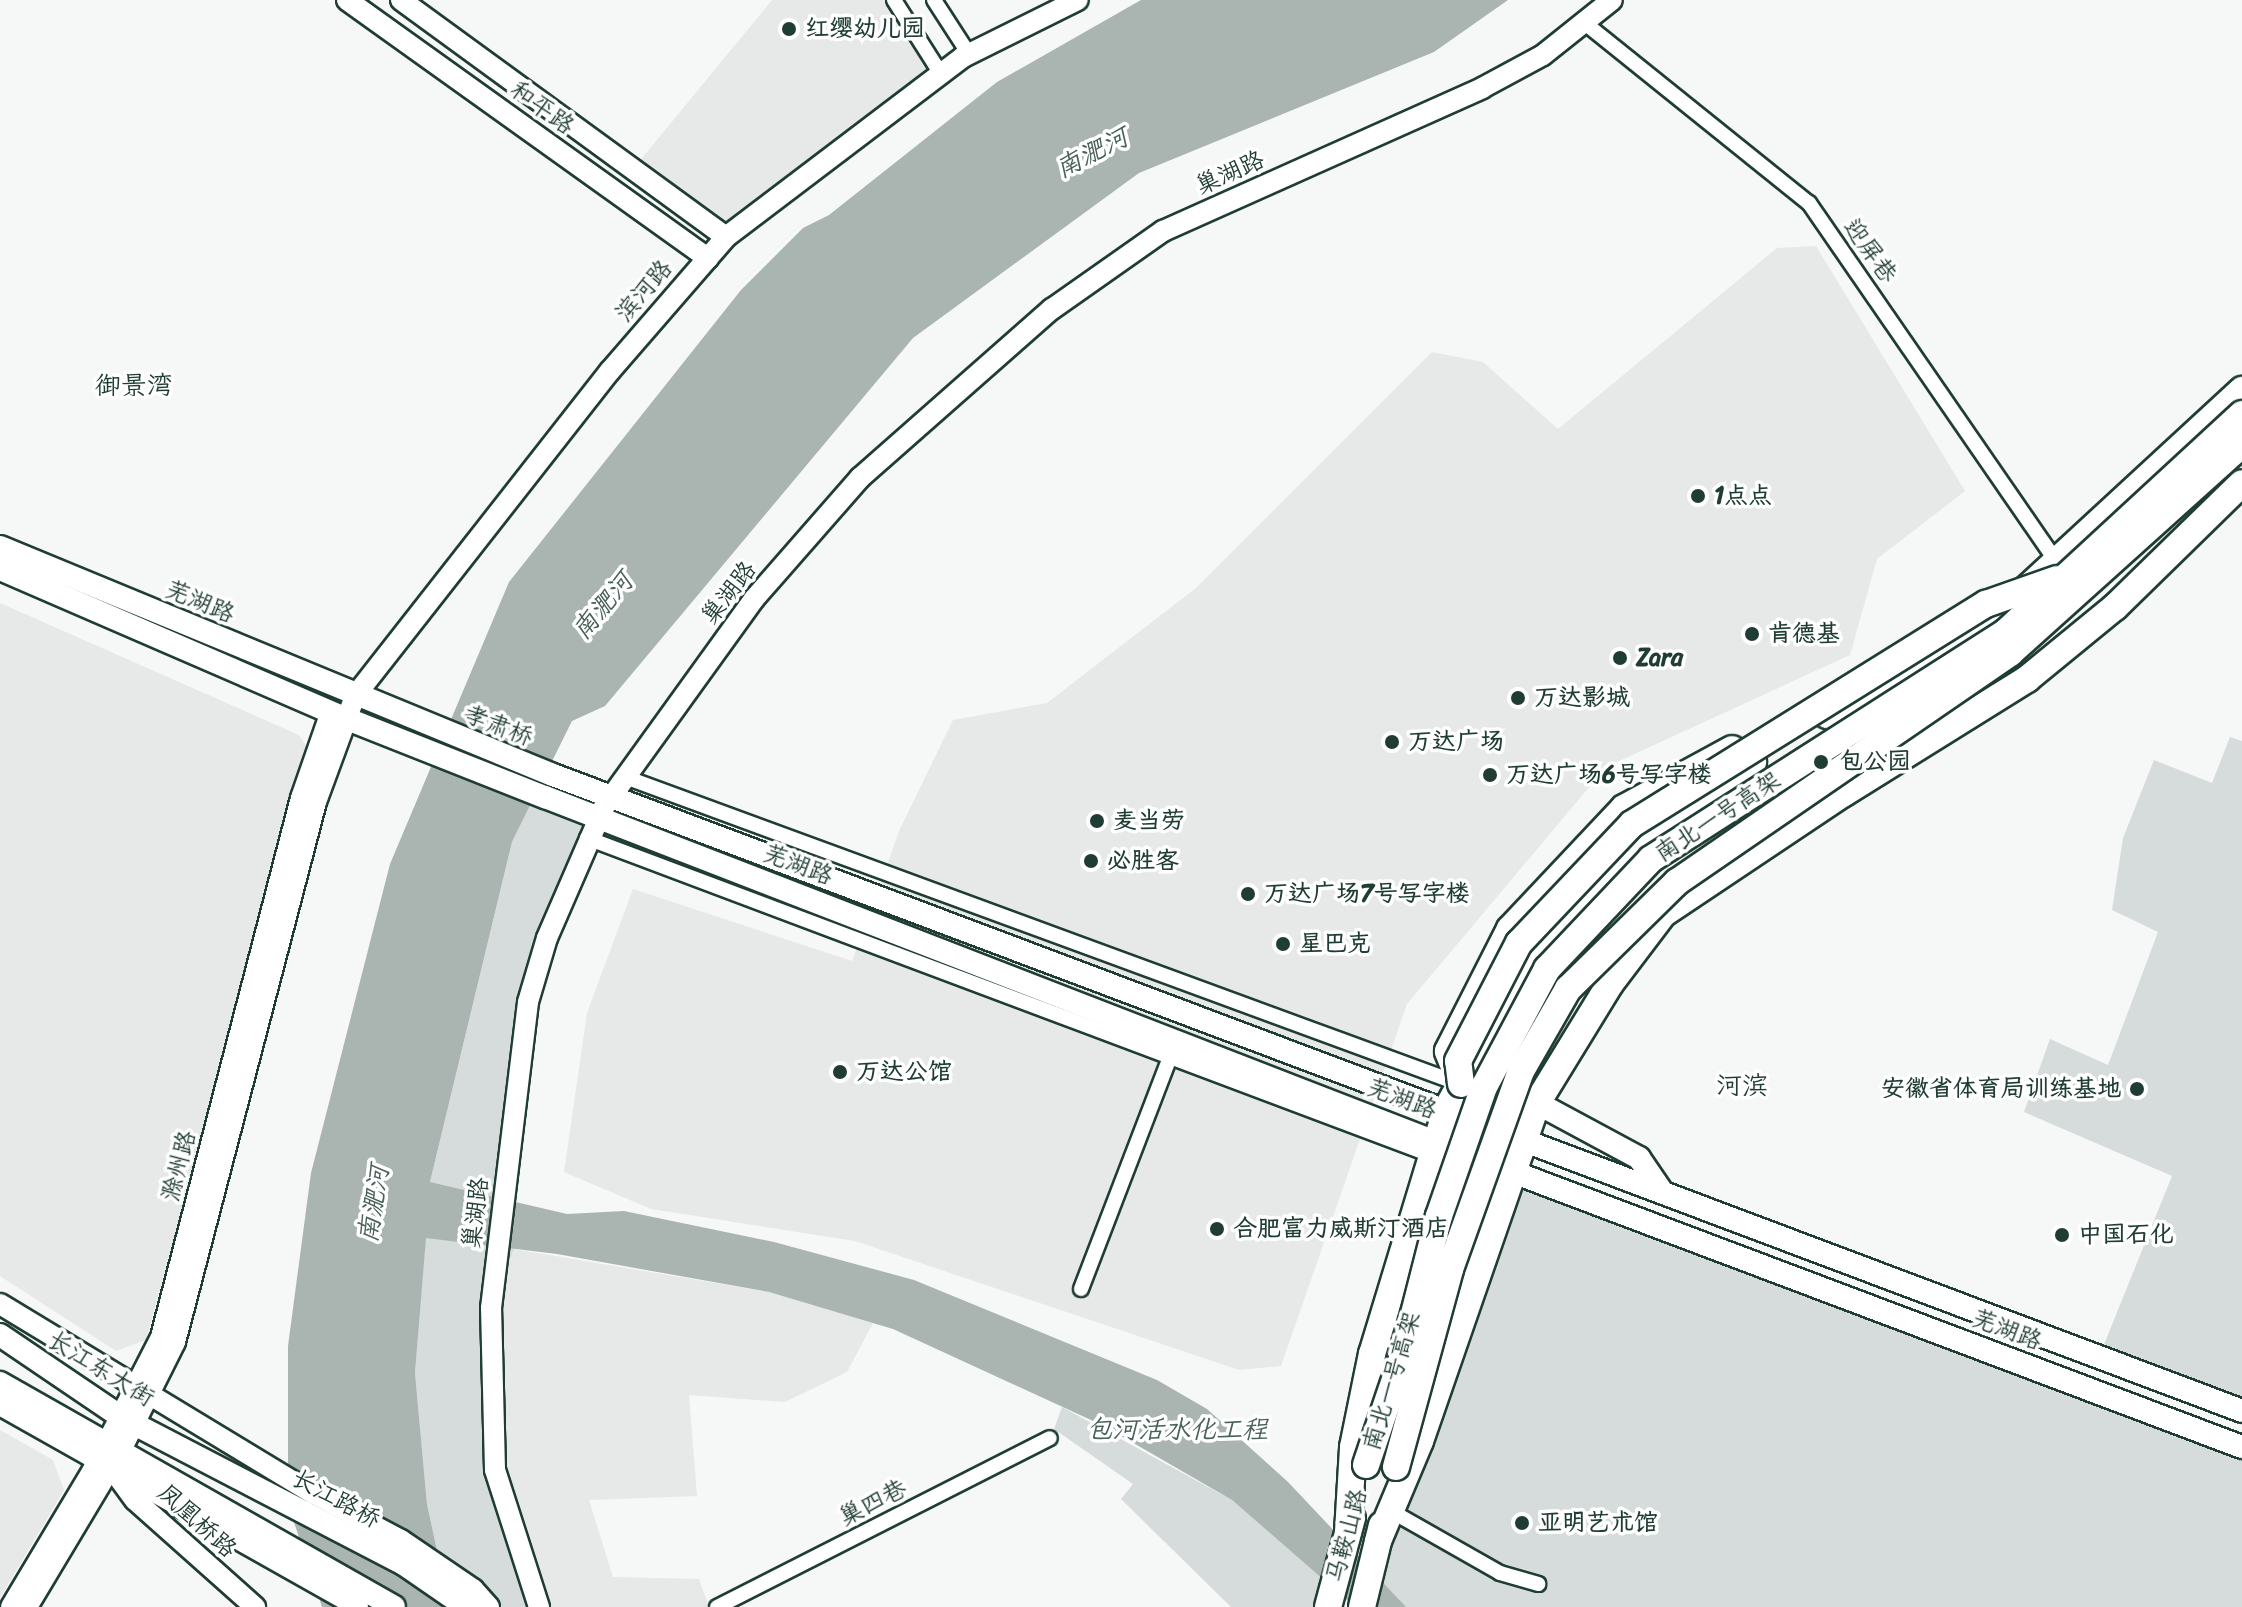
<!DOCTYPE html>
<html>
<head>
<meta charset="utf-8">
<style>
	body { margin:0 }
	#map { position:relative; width:2242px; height:1607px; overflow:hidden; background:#f6f7f7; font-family:Sriracha,"LXGW WenKai TC",sans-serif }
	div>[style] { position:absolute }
	.built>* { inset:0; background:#e6e9e8 }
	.green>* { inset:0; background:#d6dcdb }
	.water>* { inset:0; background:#aab5b1 }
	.roads { filter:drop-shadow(2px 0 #1f3d34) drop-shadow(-2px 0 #1f3d34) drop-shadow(0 2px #1f3d34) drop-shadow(0 -2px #1f3d34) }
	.street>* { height:14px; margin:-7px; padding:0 7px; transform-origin:7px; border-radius:7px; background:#fff }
	.secondary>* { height:20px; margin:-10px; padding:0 10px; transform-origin:10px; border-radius:10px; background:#fff }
	.primary>* { height:22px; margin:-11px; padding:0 11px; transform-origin:11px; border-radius:11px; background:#fff }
	.highway>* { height:26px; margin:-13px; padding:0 13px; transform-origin:13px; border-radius:13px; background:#fff }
	.bridges { filter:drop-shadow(2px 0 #1f3d34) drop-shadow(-2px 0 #1f3d34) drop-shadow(0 2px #1f3d34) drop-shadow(0 -2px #1f3d34) }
	.highway-bridge>* { height:26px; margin:-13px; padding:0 13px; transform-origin:13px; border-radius:13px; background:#fff }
	.dots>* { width:22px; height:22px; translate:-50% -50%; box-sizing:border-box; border:4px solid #fff; border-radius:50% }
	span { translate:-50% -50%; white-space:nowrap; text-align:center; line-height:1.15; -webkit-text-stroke:7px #fff; paint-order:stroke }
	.poi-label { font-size:24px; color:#1f3d34; font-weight:700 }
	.left { translate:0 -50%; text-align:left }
	.right { translate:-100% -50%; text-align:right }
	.street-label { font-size:24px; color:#1f3d34 }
	.water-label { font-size:26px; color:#49615a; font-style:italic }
	.neighbourhood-label { font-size:26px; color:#1f3d34 }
</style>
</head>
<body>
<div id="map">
	<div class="built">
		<div style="clip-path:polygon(772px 0,894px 0,941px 74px,726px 237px,633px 169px)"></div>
		<div style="clip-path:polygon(1816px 246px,1965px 491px,1877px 559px,1850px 655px,1606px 767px,1407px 1004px,1281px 1366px,1239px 1370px,855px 1241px,651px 1209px,564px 1172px,587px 1013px,633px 889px,852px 961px,900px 829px,953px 720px,1047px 703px,1196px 588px,1432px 352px,1483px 362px,1558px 429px,1777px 248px)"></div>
		<div style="clip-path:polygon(0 603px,299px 735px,309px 750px,146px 1340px,116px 1351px,0 1276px)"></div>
		<div style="clip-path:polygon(514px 1249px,769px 1292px,873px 1323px,847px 1372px,785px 1402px,689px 1395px,697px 1496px,589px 1500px,613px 1577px,699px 1579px,709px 1607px,539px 1607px,502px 1504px,491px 1308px)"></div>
		<div style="clip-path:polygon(0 1430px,53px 1460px,64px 1490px,0 1598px)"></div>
	</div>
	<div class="green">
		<div style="clip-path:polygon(2230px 737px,2242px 741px,2242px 1411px,2099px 1357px,2172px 1176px,2024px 1112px,2050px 1039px,2108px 1065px,2158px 932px,2112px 910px,2123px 838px,2154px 760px,2212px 783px)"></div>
		<div style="clip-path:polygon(536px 794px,598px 817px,547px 938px,508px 1153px,514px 1249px,491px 1308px,491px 1442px,539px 1607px,489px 1607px,440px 1566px,427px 1504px,415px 1373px,430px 1182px,512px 842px)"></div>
		<div style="clip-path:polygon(1513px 1172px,2242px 1447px,2242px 1607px,1362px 1607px)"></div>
		<div style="clip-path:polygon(1062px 1407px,1232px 1500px,1333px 1587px,1328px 1607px,1231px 1607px,1121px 1499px,1133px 1484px,1054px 1429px)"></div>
	</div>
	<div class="water">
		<div style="clip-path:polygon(1141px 0,1508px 0,1434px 52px,1139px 173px,913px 338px,605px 706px,572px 721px,512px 842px,430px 1182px,567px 1214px,624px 1211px,774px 1242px,914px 1280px,1157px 1380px,1207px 1409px,1288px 1482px,1406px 1607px,1355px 1607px,1232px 1500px,1104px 1426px,893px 1329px,769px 1292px,557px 1254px,426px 1238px,415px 1373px,427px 1504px,449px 1607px,322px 1607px,288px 1504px,288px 1346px,311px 1173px,390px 864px,509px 582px,741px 290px,803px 228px,829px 215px,997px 82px)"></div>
	</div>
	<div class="roads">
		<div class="street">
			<div style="left:894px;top:0;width:88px;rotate:57.6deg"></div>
			<div style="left:934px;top:0;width:64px;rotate:57.1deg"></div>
			<div style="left:1586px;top:24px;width:286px;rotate:38.8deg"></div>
			<div style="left:1809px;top:203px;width:435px;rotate:55.4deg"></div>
			<div style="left:625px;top:777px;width:890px;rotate:20.19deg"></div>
			<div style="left:587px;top:838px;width:902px;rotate:20.59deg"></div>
			<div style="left:1081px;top:1289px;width:248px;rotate:-69deg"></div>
			<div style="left:1391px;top:1511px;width:125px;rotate:29.6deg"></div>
			<div style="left:1500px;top:1573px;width:40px;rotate:16deg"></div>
			<div style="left:717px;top:1607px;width:373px;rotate:-26.9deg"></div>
		</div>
		<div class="secondary">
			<div style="left:347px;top:0;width:444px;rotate:35.6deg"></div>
			<div style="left:401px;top:0;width:402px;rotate:36.1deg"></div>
			<div style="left:0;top:1304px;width:367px;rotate:31.2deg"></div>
			<div style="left:314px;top:1494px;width:98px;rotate:27.9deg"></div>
			<div style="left:401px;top:1540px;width:87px;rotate:34.2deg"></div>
			<div style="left:473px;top:1589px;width:24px;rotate:48deg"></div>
			<div style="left:0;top:1405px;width:411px;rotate:29.4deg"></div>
			<div style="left:113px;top:1470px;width:37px;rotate:54deg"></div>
			<div style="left:135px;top:1500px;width:161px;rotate:41.7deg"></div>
			<div style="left:11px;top:1607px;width:160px;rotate:-59.1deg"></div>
			<div style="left:93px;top:1470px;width:149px;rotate:-62.9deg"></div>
			<div style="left:161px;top:1337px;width:557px;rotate:-75.44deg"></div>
			<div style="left:301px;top:798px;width:91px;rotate:-70.8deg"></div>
			<div style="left:27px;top:1607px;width:183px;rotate:-59.1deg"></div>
			<div style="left:121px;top:1450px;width:121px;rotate:-63.4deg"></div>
			<div style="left:175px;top:1342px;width:558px;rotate:-75.37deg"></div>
			<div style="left:316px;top:802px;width:113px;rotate:-69.8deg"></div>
			<div style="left:355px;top:696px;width:413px;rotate:-51.9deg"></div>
			<div style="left:610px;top:371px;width:177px;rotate:-49.1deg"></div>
			<div style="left:726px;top:237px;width:298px;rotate:-37.2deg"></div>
			<div style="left:963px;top:57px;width:128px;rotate:-26.4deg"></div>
			<div style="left:539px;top:1607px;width:144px;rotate:-107.8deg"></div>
			<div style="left:495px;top:1470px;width:162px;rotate:-91.4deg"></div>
			<div style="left:491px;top:1308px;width:308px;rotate:-83.1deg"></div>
			<div style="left:528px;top:1002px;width:67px;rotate:-73.5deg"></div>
			<div style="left:547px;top:938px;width:143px;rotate:-66.5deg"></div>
			<div style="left:604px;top:807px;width:256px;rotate:-54.2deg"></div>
			<div style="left:754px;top:599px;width:161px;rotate:-48.8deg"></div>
			<div style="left:860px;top:478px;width:256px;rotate:-41.4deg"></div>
			<div style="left:1052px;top:309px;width:136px;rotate:-35.1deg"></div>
			<div style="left:1163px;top:231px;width:350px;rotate:-24.1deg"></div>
			<div style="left:1482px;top:88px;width:69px;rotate:-28.4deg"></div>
			<div style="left:1543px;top:55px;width:88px;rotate:-38.6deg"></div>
		</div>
		<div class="primary">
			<div style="left:0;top:547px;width:598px;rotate:22.41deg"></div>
			<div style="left:553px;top:775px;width:1805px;rotate:20.63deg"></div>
			<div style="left:0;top:569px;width:376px;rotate:23.4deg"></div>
			<div style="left:345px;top:718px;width:215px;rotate:21.6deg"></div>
			<div style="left:545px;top:797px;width:1038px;rotate:21.18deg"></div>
			<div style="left:1513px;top:1172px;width:779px;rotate:20.67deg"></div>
			<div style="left:1537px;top:1103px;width:116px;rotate:28.3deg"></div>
			<div style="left:1639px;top:1158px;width:42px;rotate:55.6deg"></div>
			<div style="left:0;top:1335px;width:146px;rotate:34.1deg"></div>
			<div style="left:121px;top:1417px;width:320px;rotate:27.5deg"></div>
			<div style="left:405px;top:1565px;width:74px;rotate:34.5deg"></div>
			<div style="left:0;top:1383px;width:453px;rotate:29.6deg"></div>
		</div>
		<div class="highway">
			<div style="left:1827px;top:715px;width:195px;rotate:-30.1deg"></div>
			<div style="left:1996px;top:617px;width:335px;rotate:-42.7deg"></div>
			<div style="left:1461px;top:1084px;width:35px;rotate:-112deg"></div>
			<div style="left:1448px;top:1051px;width:137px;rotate:-63.1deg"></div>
			<div style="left:1510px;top:929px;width:166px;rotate:-46.7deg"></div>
			<div style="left:1624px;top:808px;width:123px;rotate:-28.6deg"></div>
			<div style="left:1348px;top:1532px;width:85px;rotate:-86.6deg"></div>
			<div style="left:1353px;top:1447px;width:95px;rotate:-78.5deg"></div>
			<div style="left:1372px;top:1354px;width:255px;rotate:-73.1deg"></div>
			<div style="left:1446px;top:1110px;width:192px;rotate:-61deg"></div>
			<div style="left:1539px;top:942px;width:144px;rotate:-45.6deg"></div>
			<div style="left:1640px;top:839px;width:137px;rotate:-34.3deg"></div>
			<div style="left:1378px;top:1541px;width:108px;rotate:-67.2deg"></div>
			<div style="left:1420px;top:1441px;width:358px;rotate:-70.9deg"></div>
			<div style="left:1537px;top:1103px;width:140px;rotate:-58.5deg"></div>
			<div style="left:1610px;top:984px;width:88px;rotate:-52.9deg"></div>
			<div style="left:1663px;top:914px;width:218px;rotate:-33.8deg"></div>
			<div style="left:1844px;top:793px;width:216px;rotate:-31.9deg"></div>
			<div style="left:2027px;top:679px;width:114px;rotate:-39.3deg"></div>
			<div style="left:2115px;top:607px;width:177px;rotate:-44.3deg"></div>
			<div style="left:1328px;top:1607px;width:92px;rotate:-74.9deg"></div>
			<div style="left:1362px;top:1607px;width:84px;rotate:-76.3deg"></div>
		</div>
	</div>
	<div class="bridges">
		<div class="highway-bridge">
			<div style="left:1461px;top:1084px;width:23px;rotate:-97deg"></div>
			<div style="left:1458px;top:1061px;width:133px;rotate:-62.7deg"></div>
			<div style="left:1519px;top:943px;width:164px;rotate:-46.5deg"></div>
			<div style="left:1632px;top:824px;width:417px;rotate:-31.9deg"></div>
			<div style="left:1986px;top:604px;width:75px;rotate:-19.4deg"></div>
			<div style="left:1366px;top:1465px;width:118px;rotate:-71.3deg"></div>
			<div style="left:1404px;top:1353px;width:141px;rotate:-75.7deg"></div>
			<div style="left:1439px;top:1216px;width:137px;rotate:-70.8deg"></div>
			<div style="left:1484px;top:1087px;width:134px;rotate:-61.9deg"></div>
			<div style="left:1547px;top:969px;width:151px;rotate:-46.6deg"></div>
			<div style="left:1651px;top:859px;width:423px;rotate:-32.6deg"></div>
			<div style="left:2007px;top:631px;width:320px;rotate:-42.7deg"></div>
			<div style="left:1396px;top:1467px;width:205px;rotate:-74.7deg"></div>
			<div style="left:1450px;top:1269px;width:210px;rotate:-70.3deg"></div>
			<div style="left:1521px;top:1071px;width:95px;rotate:-60.2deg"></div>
			<div style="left:1568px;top:989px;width:153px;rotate:-44.5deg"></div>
			<div style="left:1677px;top:882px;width:404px;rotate:-34.5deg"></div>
			<div style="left:2010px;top:653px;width:312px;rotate:-42deg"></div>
		</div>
	</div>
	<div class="dots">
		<div style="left:789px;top:29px;background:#1f3d34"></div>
		<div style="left:1698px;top:496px;background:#1f3d34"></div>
		<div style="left:1752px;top:634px;background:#1f3d34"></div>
		<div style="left:1620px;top:658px;background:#1f3d34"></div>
		<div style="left:1518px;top:698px;background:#1f3d34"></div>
		<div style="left:1392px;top:742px;background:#1f3d34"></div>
		<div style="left:1821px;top:762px;background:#1f3d34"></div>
		<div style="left:1490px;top:775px;background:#1f3d34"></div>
		<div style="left:1097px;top:821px;background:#1f3d34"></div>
		<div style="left:1091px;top:861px;background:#1f3d34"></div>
		<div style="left:1248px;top:894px;background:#1f3d34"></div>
		<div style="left:1283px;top:944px;background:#1f3d34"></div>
		<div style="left:840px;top:1072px;background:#1f3d34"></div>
		<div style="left:2137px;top:1089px;background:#1f3d34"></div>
		<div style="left:1217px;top:1229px;background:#1f3d34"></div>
		<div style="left:2062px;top:1235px;background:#1f3d34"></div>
		<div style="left:1522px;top:1523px;background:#1f3d34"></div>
	</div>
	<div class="poi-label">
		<span class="left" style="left:805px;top:29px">红缨幼儿园</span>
		<span class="left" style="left:1714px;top:496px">1点点</span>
		<span class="left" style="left:1768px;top:634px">肯德基</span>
		<span class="left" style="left:1636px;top:658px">Zara</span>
		<span class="left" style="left:1534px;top:698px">万达影城</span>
		<span class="left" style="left:1408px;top:742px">万达广场</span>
		<span class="left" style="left:1839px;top:762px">包公园</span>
		<span class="left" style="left:1506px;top:775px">万达广场6号写字楼</span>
		<span class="left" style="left:1113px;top:821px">麦当劳</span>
		<span class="left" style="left:1107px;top:861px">必胜客</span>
		<span class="left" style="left:1264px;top:894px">万达广场7号写字楼</span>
		<span class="left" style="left:1299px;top:944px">星巴克</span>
		<span class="left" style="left:856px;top:1072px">万达公馆</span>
		<span class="right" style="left:2121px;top:1089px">安徽省体育局训练基地</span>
		<span class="left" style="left:1233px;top:1229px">合肥富力威斯汀酒店</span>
		<span class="left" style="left:2078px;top:1235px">中国石化</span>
		<span class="left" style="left:1538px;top:1523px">亚明艺术馆</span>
	</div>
	<div class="street-label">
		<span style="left:542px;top:108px;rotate:36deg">和平路</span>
		<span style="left:1230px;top:173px;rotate:-24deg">巢湖路</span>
		<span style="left:1870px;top:251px;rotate:54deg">迎屏巷</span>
		<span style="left:644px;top:291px;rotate:-49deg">滨河路</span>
		<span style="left:729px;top:593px;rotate:-52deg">巢湖路</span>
		<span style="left:200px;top:602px;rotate:23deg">芜湖路</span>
		<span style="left:498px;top:726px;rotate:21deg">孝肃桥</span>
		<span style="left:1718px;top:817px;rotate:-33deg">南北一号高架</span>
		<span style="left:798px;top:865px;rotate:21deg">芜湖路</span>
		<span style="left:1402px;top:1099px;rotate:21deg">芜湖路</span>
		<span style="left:179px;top:1166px;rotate:-75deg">滁州路</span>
		<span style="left:476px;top:1213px;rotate:-83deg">巢湖路</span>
		<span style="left:2007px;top:1330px;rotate:21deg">芜湖路</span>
		<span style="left:101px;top:1369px;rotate:32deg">长江东大街</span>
		<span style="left:1392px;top:1381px;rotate:-73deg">南北一号高架</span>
		<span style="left:336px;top:1499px;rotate:28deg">长江路桥</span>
		<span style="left:873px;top:1503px;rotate:-27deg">巢四巷</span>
		<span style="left:197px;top:1521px;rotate:42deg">凤凰桥路</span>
		<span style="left:1347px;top:1536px;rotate:-75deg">马鞍山路</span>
	</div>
	<div class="water-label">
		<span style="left:1092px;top:153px;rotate:-27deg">南淝河</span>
		<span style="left:603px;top:606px;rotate:-50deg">南淝河</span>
		<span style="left:374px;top:1204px;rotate:-81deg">南淝河</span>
		<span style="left:1177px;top:1430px">包河活水化工程</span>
	</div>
	<div class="neighbourhood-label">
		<span style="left:134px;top:386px">御景湾</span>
		<span style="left:1742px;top:1086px">河滨</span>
	</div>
</div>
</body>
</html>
